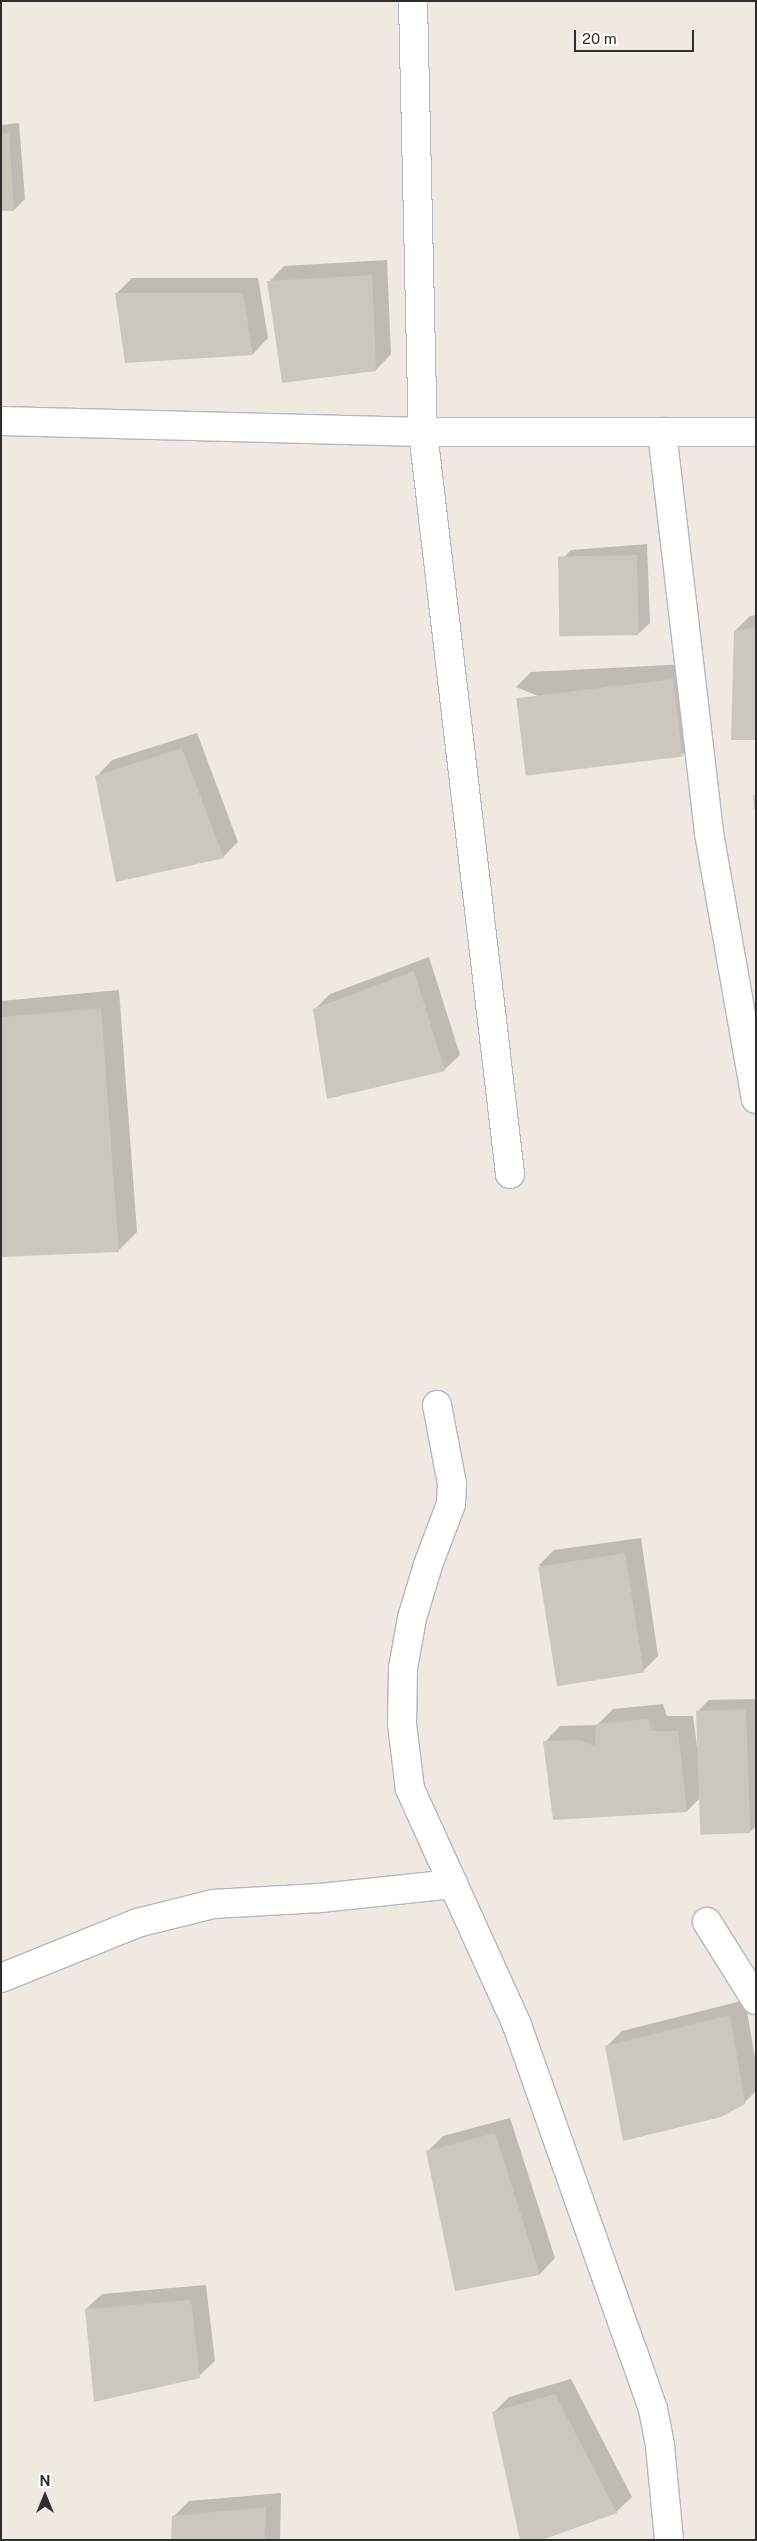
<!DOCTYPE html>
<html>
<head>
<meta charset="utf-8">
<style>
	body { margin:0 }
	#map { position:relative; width:757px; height:2541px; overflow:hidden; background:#efe9e1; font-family:"Public Sans",sans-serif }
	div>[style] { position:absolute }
	.shadow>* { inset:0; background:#0003 }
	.building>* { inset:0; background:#cbc7bf; transform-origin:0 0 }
	.roads { filter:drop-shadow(1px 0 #b4b7c1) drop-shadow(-1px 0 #b4b7c1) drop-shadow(0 1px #b4b7c1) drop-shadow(0 -1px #b4b7c1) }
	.street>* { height:28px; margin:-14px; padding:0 14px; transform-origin:14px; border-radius:14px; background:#fff }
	span { translate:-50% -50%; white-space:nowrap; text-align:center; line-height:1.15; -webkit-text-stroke:5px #fff; paint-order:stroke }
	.frame { position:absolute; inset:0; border:2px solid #2e2e2e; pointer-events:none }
	.north { position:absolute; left:20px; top:2471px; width:50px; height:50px; -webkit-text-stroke:4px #fff; paint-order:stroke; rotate:0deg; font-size:14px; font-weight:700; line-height:20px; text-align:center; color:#2e2e2e }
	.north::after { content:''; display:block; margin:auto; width:18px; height:22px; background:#2e2e2e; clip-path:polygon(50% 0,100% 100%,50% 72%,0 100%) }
	.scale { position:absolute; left:574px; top:30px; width:120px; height:22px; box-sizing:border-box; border:2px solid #2e2e2e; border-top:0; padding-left:6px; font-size:15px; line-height:18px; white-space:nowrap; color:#2e2e2e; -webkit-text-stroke:4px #fff; paint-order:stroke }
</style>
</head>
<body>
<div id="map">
	<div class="shadow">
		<div style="clip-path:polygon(19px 123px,25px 199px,14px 210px,1px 210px,1px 125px)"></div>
		<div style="clip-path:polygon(387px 260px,391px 354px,376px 370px,269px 282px,284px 266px)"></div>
		<div style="clip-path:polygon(132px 278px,258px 278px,268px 338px,253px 354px,126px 362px,116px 294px)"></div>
		<div style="clip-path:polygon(647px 544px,650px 623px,638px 634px,560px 561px,571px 550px)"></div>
		<div style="clip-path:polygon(756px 615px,756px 739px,735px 631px,750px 616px)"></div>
		<div style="clip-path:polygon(688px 664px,698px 740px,682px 755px,516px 687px,531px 672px)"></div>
		<div style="clip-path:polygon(197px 733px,238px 842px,223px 857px,97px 776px,112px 760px)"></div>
		<div style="clip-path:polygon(429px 957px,460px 1055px,444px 1070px,314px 1010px,330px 994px)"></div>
		<div style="clip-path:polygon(119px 990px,137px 1232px,118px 1251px,1px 1256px,1px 1001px)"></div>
		<div style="clip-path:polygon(641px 1538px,658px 1656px,643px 1671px,539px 1565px,554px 1550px)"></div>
		<div style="clip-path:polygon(756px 1699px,756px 1826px,750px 1832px,701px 1797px,687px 1811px,555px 1819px,545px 1742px,560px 1726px,597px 1725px,613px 1709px,663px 1704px,667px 1716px,693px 1716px,697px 1746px,699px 1746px,698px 1711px,709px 1700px)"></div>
		<div style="clip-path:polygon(745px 2000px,756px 2063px,756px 2091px,744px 2103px,607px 2046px,622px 2031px)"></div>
		<div style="clip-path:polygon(510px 2118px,555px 2258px,540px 2274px,456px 2289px,428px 2151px,443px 2136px)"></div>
		<div style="clip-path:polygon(206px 2285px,215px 2361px,199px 2376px,86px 2309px,102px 2294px)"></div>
		<div style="clip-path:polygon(571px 2379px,632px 2497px,616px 2512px,493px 2413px,509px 2397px)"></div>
		<div style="clip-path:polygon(281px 2493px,280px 2540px,172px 2540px,173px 2517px,189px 2501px)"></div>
	</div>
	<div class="building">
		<div style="clip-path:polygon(9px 133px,14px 211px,1px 211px,1px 134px)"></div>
		<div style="clip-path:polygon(372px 275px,376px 371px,282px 383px,267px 281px)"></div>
		<div style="clip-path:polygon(115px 293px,243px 293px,253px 355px,125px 363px)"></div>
		<div style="left:637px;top:555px;width:80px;height:79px;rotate:89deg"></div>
		<div style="clip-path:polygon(756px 627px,756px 740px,731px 740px,734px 631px)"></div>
		<div style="left:673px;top:679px;width:78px;height:158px;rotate:83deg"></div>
		<div style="clip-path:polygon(182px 748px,224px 858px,116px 882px,95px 776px)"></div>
		<div style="clip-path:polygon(753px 795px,756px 795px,756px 809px,754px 809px)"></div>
		<div style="clip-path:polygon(414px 971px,445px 1071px,327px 1099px,313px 1009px)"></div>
		<div style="clip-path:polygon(101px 1008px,119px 1252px,1px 1257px,1px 1017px)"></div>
		<div style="left:625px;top:1553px;width:121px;height:88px;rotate:81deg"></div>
		<div style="left:746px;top:1709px;width:124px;height:50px;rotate:88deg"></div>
		<div style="clip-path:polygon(648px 1719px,652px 1731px,678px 1731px,687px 1812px,553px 1820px,543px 1741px,580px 1740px,595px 1746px,596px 1724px)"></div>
		<div style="clip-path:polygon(730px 2015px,745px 2104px,721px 2117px,623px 2141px,605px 2046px)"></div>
		<div style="clip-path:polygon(495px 2133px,540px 2275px,455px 2291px,426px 2151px)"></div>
		<div style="clip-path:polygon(191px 2300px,200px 2378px,94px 2402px,85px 2309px)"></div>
		<div style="clip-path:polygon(555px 2394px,617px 2513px,542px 2540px,520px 2540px,492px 2412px)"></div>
		<div style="clip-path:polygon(266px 2507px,265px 2540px,171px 2540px,172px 2516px)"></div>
	</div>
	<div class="roads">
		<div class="street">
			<div style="left:413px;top:1px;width:431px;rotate:88.7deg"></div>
			<div style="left:423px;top:432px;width:747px;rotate:83.31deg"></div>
			<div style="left:1px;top:421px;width:422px;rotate:1.5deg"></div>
			<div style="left:423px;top:432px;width:333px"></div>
			<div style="left:662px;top:432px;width:404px;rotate:83.3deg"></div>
			<div style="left:709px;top:833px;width:270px;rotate:80deg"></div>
			<div style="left:437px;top:1405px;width:80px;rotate:79.2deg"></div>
			<div style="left:452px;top:1484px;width:20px;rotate:93deg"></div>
			<div style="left:451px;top:1504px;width:65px;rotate:110.7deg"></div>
			<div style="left:428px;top:1565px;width:55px;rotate:106.8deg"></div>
			<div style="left:412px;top:1618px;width:51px;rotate:100.2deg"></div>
			<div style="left:403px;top:1668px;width:56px;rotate:91deg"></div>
			<div style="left:402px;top:1724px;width:65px;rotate:83deg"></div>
			<div style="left:410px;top:1789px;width:259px;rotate:65.6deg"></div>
			<div style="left:517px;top:2025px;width:347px;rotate:70.5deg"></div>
			<div style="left:633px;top:2352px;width:60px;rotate:70.7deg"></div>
			<div style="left:653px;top:2409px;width:38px;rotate:79deg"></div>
			<div style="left:660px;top:2446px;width:94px;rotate:84.5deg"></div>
			<div style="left:707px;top:1922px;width:92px;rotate:57.9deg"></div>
			<div style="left:1px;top:1978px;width:147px;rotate:-22deg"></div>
			<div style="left:137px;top:1923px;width:78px;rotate:-14deg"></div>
			<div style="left:213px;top:1904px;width:107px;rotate:-3.2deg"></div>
			<div style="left:320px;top:1898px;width:134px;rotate:-6deg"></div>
		</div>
	</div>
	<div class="frame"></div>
	<div class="north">N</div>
	<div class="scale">20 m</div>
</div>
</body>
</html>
